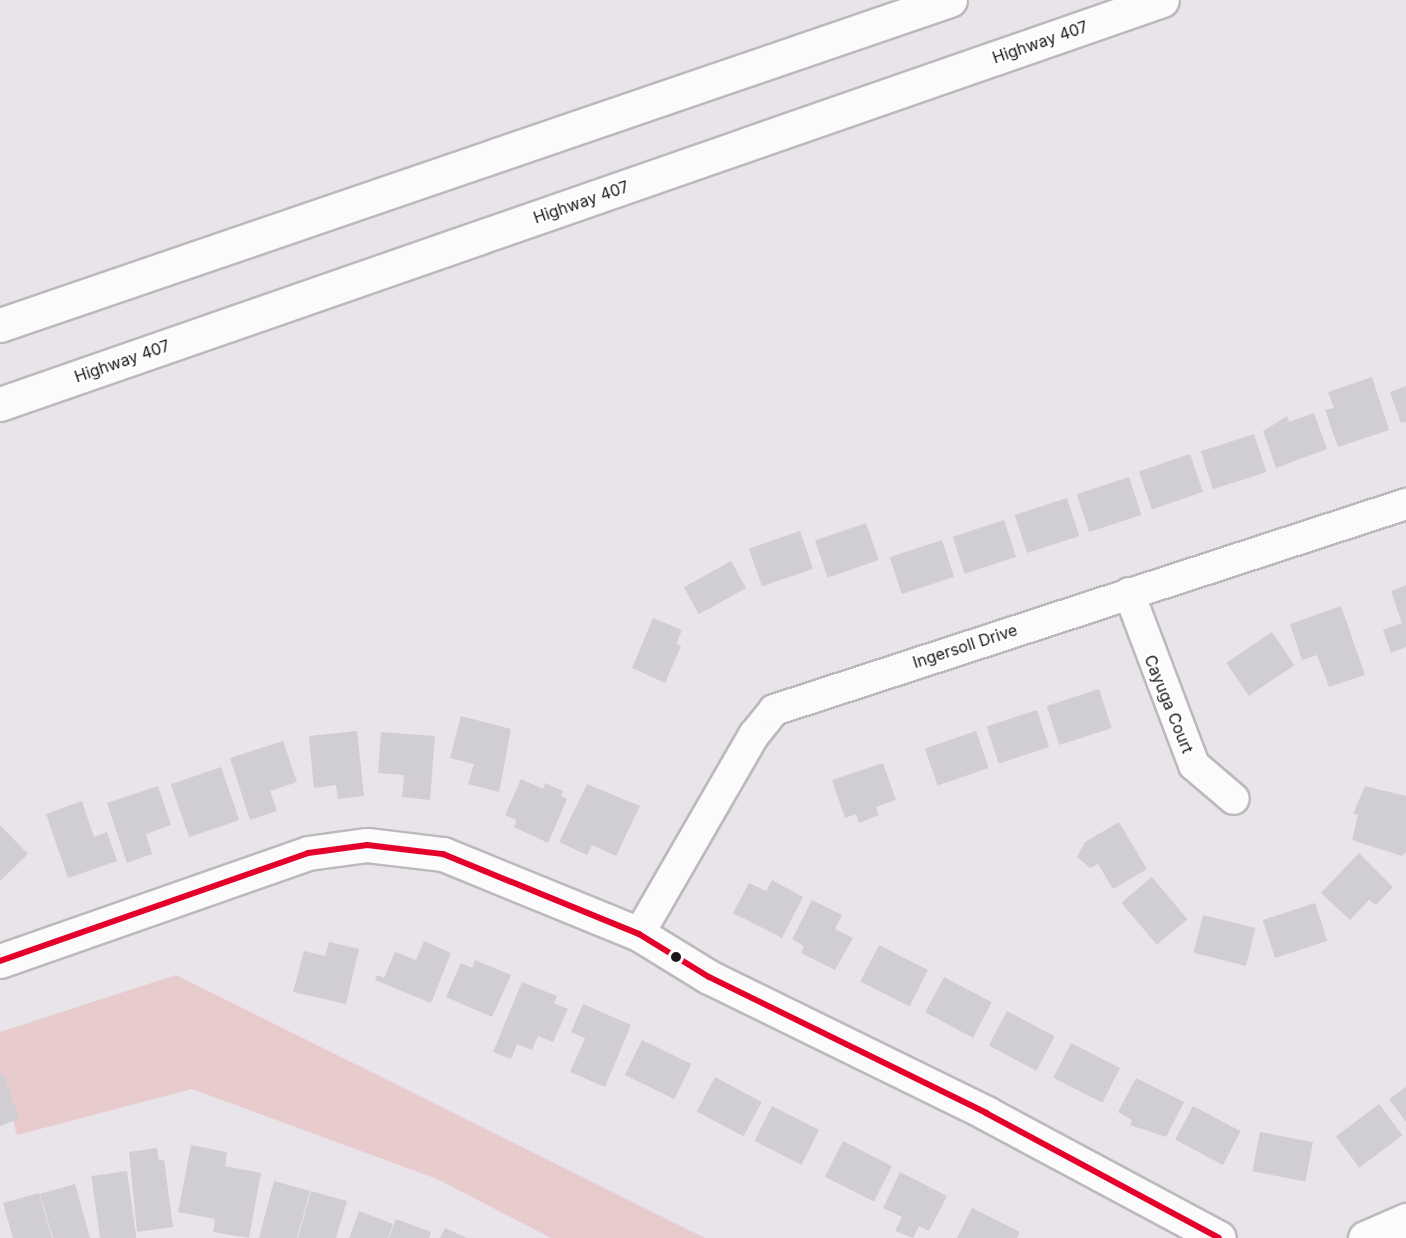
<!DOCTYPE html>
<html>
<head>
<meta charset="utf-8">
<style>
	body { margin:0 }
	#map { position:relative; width:1406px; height:1238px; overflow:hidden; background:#e9e4e9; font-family:Inter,sans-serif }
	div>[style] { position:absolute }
	.green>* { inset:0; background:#e8cbcc }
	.building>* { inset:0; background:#d0ced3; transform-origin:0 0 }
	.roads { filter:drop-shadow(2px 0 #bcb9bd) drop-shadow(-2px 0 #bcb9bd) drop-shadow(0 2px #bcb9bd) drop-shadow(0 -2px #bcb9bd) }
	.minor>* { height:30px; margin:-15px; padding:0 15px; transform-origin:15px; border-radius:15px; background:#fcfbfc }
	.tertiary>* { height:33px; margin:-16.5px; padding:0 16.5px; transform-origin:16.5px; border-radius:16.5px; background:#fcfbfc }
	.motorway>* { height:33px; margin:-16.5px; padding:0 16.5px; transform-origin:16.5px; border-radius:16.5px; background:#fcfbfc }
	.bus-1>* { height:6px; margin:-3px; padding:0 3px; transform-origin:3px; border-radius:3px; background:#e4002b }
	.dots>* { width:16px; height:16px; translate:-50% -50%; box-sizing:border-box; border:3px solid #fff; border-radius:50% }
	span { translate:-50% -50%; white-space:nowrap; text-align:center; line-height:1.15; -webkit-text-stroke:4.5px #fff; paint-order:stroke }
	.street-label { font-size:16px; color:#19161a }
</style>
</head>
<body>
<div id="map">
	<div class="green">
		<div style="clip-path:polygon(176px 975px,705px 1238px,551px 1238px,437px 1179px,192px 1089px,17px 1135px,0 1076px,0 1032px)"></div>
	</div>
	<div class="building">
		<div style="clip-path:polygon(1372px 377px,1389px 430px,1338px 447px,1325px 410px,1334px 408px,1328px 392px)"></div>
		<div style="clip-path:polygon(1406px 386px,1406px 422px,1401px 423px,1390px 392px)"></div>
		<div style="clip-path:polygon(1314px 413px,1327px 449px,1276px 468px,1263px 431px,1287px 416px,1289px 422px)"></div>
		<div style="left:1254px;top:434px;width:40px;height:56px;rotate:72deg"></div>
		<div style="left:1190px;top:454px;width:40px;height:54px;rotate:71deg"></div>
		<div style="left:1129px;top:477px;width:40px;height:55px;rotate:72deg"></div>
		<div style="left:1067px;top:498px;width:40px;height:55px;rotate:72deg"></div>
		<div style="left:1004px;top:520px;width:39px;height:54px;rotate:72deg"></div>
		<div style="left:866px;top:523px;width:39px;height:54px;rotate:71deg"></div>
		<div style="left:800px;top:531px;width:40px;height:54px;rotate:71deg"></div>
		<div style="left:942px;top:540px;width:39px;height:55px;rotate:72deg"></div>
		<div style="left:731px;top:561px;width:31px;height:54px;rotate:61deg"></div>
		<div style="clip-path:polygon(1406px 585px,1406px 647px,1391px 653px,1383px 630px,1402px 623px,1391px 591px)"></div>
		<div style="clip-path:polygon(1341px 606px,1365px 675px,1329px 687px,1317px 655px,1302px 660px,1290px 624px)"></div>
		<div style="clip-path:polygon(653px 618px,682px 630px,676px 644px,681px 646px,665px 683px,632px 668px)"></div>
		<div style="left:1272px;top:632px;width:40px;height:55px;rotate:56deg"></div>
		<div style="left:1099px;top:689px;width:41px;height:55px;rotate:72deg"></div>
		<div style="left:1037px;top:710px;width:39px;height:53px;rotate:72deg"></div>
		<div style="clip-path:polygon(461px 716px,511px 729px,499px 792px,468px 784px,474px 764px,450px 758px)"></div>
		<div style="clip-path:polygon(357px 731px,364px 796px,338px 799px,336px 785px,314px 788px,309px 736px)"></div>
		<div style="left:976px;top:731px;width:39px;height:54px;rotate:71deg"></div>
		<div style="clip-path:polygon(381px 732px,435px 736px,430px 800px,402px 797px,404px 775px,378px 773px)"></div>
		<div style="clip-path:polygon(283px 741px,297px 782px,270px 791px,277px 811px,250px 820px,230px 758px)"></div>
		<div style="clip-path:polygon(883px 763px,896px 800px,876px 807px,879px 815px,859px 823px,856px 814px,845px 818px,832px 780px)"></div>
		<div style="left:221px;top:767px;width:56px;height:53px;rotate:71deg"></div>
		<div style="clip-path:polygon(521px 779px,543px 789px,545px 783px,563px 791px,561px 796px,567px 799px,548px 843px,514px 827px,516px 820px,505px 815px)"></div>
		<div style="clip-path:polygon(587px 784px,640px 806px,616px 856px,592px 845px,587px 855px,559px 842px)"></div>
		<div style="clip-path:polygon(158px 786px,171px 825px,146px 834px,152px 854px,127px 863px,107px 803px)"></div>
		<div style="clip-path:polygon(1365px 786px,1406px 796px,1406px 852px,1402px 856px,1352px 840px,1358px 815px,1353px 814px)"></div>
		<div style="clip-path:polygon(82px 801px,94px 837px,107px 832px,117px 861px,68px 878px,46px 814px)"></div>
		<div style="clip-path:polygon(1119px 822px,1147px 869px,1113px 889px,1098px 864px,1090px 868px,1077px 857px,1085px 842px)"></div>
		<div style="clip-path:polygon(0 825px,28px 854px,0 881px)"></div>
		<div style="clip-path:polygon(1359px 853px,1393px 887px,1376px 905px,1369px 900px,1350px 920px,1321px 893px)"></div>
		<div style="left:1152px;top:877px;width:55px;height:40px;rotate:50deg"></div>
		<div style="clip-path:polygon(772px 880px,803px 897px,782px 938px,733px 913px,749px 883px,766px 891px)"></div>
		<div style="clip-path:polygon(812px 900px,842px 915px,835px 929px,853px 938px,835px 970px,801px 953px,804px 946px,792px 939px)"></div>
		<div style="left:1315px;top:903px;width:40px;height:55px;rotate:72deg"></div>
		<div style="left:1203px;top:915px;width:54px;height:39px;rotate:14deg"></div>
		<div style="clip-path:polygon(424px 941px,451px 953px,431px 1003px,375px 980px,377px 975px,384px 978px,395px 952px,416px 960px)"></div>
		<div style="clip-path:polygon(329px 942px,359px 949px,346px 1004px,293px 992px,304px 951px,325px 956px)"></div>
		<div style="left:879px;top:945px;width:55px;height:41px;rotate:27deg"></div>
		<div style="clip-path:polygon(475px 960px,511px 975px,492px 1017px,446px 997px,461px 963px,472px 968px)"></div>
		<div style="left:944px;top:977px;width:54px;height:40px;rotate:28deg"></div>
		<div style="clip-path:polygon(522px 982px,557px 996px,554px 1003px,568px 1009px,553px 1042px,538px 1036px,532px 1050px,517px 1044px,511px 1059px,493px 1052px)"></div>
		<div style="clip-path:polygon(583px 1004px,631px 1025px,605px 1087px,570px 1072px,585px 1038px,571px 1032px)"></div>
		<div style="left:1007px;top:1011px;width:54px;height:39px;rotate:28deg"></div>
		<div style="left:642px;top:1040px;width:55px;height:39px;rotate:26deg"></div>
		<div style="left:1071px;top:1043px;width:55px;height:39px;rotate:27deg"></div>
		<div style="clip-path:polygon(3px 1073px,19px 1119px,0 1126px,0 1075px)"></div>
		<div style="left:715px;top:1077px;width:53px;height:39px;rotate:28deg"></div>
		<div style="clip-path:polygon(1136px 1078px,1184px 1102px,1166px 1137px,1130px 1125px,1132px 1120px,1118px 1112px)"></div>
		<div style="clip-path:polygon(1406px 1087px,1406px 1122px,1389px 1099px)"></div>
		<div style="left:1379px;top:1104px;width:39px;height:54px;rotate:53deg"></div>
		<div style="left:772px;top:1106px;width:53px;height:39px;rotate:27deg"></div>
		<div style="left:1193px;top:1106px;width:54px;height:38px;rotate:28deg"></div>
		<div style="left:1260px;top:1132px;width:54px;height:40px;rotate:11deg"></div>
		<div style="left:843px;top:1141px;width:55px;height:40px;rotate:27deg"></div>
		<div style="clip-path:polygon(191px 1145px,227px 1152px,225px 1166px,261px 1173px,249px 1238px,213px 1232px,215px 1219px,178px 1212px)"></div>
		<div style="clip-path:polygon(157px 1148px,159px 1160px,164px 1160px,173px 1227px,137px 1232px,129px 1152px)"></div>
		<div style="left:127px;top:1171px;width:68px;height:36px;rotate:82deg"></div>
		<div style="clip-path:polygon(900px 1172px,947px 1196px,929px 1231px,919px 1226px,913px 1238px,895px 1231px,902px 1217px,883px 1208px)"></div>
		<div style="clip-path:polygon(274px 1181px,310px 1191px,297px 1238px,259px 1238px)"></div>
		<div style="clip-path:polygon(75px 1184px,90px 1238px,53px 1238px,40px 1194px)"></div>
		<div style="clip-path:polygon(311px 1191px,347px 1201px,336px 1238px,298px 1238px)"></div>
		<div style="clip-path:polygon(39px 1193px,52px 1238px,13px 1238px,3px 1203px)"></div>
		<div style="clip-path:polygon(972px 1208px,1020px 1232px,1017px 1238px,957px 1238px)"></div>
		<div style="clip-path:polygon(359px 1211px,393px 1224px,388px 1238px,349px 1238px)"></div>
		<div style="clip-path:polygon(396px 1219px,431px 1232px,429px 1238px,389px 1238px)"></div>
		<div style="clip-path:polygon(445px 1228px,467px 1238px,440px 1238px)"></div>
	</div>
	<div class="roads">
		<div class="minor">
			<div style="left:1129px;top:593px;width:184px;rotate:69.3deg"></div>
			<div style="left:1194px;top:765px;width:52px;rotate:40.4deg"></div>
			<div style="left:639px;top:934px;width:230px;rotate:-60deg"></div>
			<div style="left:754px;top:735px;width:32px;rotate:-51deg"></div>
			<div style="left:774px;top:710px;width:665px;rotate:-18.05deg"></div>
		</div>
		<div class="tertiary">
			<div style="left:0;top:961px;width:326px;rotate:-19.3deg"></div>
			<div style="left:308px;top:853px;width:60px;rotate:-7.7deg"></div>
			<div style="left:367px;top:845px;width:77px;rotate:6.8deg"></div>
			<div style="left:443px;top:854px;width:212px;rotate:22.2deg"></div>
			<div style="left:639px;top:934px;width:82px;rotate:31.6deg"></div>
			<div style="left:709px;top:977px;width:309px;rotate:26.1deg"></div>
			<div style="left:986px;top:1113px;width:264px;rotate:28.2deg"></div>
			<div style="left:1365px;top:1238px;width:45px;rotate:-23.7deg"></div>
		</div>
		<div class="motorway">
			<div style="left:0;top:325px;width:1004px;rotate:-18.89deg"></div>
			<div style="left:0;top:404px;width:1230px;rotate:-19.17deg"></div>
		</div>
	</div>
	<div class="bus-1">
		<div style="left:0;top:961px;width:326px;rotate:-19.3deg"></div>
		<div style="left:308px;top:853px;width:60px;rotate:-7.7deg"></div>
		<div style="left:367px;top:845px;width:77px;rotate:6.8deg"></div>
		<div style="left:443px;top:854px;width:212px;rotate:22.2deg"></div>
		<div style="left:639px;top:934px;width:82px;rotate:31.6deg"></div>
		<div style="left:709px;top:977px;width:309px;rotate:26.1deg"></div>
		<div style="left:986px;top:1113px;width:264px;rotate:28.2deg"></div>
	</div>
	<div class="dots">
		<div style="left:676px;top:957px;background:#19161a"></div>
	</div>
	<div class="street-label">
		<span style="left:1040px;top:42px;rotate:-19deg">Highway 407</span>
		<span style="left:581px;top:202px;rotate:-19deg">Highway 407</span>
		<span style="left:122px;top:361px;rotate:-19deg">Highway 407</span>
		<span style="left:965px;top:646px;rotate:-18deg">Ingersoll Drive</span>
		<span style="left:1169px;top:704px;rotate:68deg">Cayuga Court</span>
	</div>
</div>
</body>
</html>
